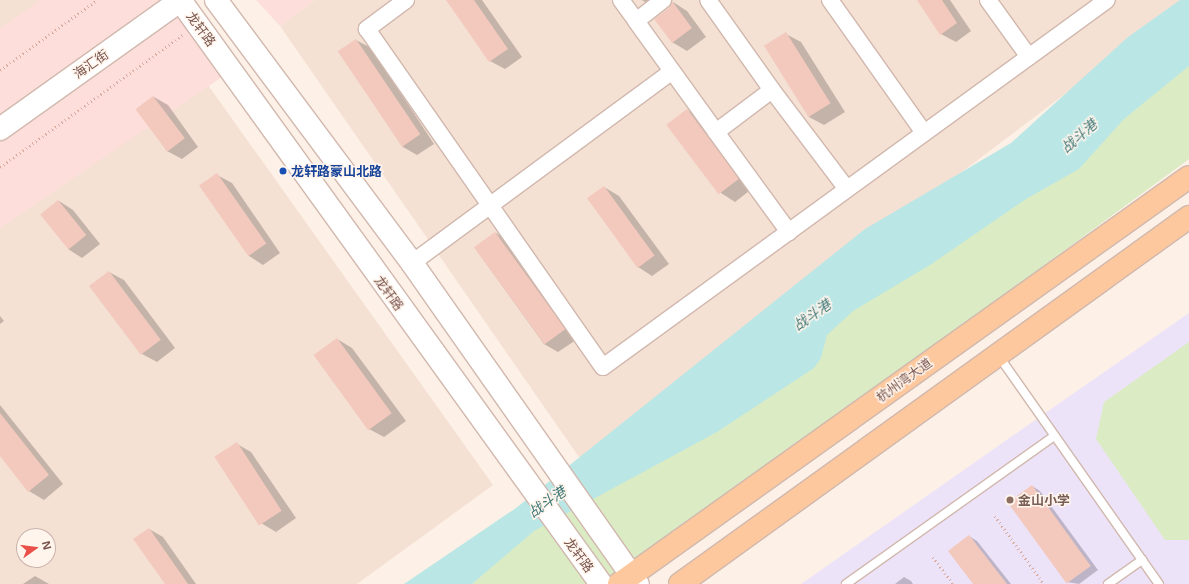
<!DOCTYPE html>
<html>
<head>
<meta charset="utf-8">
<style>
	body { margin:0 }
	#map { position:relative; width:1189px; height:584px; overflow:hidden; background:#fdf0e6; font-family:"Open Sans","Noto Sans SC",sans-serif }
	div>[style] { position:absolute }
	.residential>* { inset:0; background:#f5e0d4 }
	.commercial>* { inset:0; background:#fddeda }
	.education>* { inset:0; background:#ede3f9 }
	.green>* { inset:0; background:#dbebc4 }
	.water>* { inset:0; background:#bae7e6 }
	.shadow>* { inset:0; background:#0003 }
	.building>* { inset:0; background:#f3c9bd; transform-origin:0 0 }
	.path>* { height:2.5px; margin-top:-1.25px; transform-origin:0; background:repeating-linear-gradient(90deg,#d9ab9f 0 1px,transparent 0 4px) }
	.roads { filter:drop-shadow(1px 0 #d1b8ae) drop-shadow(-1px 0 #d1b8ae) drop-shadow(0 1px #d1b8ae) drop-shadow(0 -1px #d1b8ae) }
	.lane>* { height:8px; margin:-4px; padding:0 4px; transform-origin:4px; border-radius:4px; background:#fff }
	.street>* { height:16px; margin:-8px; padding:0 8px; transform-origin:8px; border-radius:8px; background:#fff }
	.secondary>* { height:22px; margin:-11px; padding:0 11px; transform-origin:11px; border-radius:11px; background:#fff }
	.primary>* { height:22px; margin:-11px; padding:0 11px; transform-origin:11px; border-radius:11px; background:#fdc89d }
	.dots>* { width:11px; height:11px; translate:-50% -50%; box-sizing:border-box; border:2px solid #fff5ed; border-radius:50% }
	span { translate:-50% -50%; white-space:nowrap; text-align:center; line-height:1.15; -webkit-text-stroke:3px #fff5ed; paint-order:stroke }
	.street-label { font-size:13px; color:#77524a }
	.transit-label { font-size:13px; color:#164399; font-weight:700 }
	.left { translate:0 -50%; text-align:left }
	.education-label { font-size:13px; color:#785e54; font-weight:700 }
	.water-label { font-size:14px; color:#3a7675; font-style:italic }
	.north { position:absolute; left:16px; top:528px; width:40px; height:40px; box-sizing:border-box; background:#fff5ed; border:1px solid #c9b4ac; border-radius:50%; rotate:76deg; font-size:11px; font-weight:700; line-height:16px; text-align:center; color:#77524a }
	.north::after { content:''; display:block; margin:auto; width:14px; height:18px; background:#ea4f48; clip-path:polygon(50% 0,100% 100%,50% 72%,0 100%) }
</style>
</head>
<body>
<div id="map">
	<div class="residential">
		<div style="clip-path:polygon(0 0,70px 0,0 52px)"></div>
		<div style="clip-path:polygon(315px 0,1189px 0,581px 460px,280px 26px)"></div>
		<div style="clip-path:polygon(evenodd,193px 64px,493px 485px,357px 584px,0 584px,0 196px,193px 64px,24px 536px,48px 536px,48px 560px,24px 560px,24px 536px)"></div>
	</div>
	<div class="commercial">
		<div style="clip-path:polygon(40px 0,167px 0,222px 77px,0 228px,0 29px)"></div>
		<div style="clip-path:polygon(256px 0,315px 0,280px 26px)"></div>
	</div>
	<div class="education">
		<div style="clip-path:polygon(1189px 313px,1189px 584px,801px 584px,1041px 416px)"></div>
	</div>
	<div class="green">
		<div style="clip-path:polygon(1189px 60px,1189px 159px,610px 584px,464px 584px,532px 526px,825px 330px,1122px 114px)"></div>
		<div style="clip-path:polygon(1189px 342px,1189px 540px,1165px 540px,1096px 439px,1104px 402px)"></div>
	</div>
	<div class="water">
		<div style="clip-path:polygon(1180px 0,1189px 0,1189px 66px,1124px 119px,1079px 169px,1026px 199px,930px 265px,853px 311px,827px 335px,821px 358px,814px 368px,717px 432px,534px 531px,472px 584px,404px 584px,516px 508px,865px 229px,1011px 143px,1128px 37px)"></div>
	</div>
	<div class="shadow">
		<div style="clip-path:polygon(450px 0,482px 0,522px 57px,505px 69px,490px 61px)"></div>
		<div style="clip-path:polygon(642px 0,673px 0,658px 11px)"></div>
		<div style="clip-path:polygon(918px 0,950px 0,971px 31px,956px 42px,941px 34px)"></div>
		<div style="clip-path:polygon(673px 2px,687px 11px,706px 37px,687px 51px,672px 42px,670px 8px)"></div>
		<div style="clip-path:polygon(786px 34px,801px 42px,845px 112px,824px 125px,809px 117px)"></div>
		<div style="clip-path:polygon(356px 40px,371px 48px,434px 144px,417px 155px,403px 147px,339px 51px)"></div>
		<div style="clip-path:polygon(154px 97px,168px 105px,198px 147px,182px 159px,167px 151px,137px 109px)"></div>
		<div style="clip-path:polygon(687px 110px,702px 119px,753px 188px,735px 202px,721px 193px)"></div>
		<div style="clip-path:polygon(217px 175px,232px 183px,280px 253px,263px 265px,249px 256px)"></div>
		<div style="clip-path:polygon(604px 187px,619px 196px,669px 264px,652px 276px,638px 267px)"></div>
		<div style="clip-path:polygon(59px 201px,73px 210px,100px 244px,82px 258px,68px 249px)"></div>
		<div style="clip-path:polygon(496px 233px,510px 242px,579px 338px,558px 352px,544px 344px,475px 248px)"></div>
		<div style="clip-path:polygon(109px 272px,124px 280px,175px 348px,157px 362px,142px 354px)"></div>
		<div style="clip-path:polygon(0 316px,4px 321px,0 324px)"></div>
		<div style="clip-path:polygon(337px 339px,352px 348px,406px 421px,384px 437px,369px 429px)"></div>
		<div style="clip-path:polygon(0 405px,63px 484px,44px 500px,29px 491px,0 455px)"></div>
		<div style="clip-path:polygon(237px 444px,251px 452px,296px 518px,276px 532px,261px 523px)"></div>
		<div style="clip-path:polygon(1032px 486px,1040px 491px,1098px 570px,1079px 584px,1067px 582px)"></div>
		<div style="clip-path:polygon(149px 529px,163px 537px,196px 584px,166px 584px)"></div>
		<div style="clip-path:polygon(969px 536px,977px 541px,1011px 584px,975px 584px)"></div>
		<div style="clip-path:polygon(35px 576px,49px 584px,23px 584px)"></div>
		<div style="clip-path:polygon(904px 577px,911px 581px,913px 584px,895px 584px)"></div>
	</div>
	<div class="building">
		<div style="clip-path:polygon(446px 0,474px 0,508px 49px,489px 62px)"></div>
		<div style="clip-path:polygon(917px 0,942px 0,957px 23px,940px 35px)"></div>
		<div style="clip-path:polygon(672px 1px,692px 28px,672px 43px,654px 19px,669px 8px)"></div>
		<div style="left:786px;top:32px;width:84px;height:26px;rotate:58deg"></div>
		<div style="left:356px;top:39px;width:115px;height:22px;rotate:56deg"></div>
		<div style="left:153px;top:96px;width:53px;height:22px;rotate:53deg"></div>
		<div style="left:687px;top:109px;width:87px;height:26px;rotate:53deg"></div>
		<div style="left:217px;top:173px;width:86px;height:22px;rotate:55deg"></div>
		<div style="left:604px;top:186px;width:86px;height:21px;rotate:54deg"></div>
		<div style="left:58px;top:200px;width:45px;height:23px;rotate:51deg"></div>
		<div style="left:495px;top:232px;width:120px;height:26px;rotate:54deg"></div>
		<div style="left:109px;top:271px;width:86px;height:25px;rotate:53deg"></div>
		<div style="left:337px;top:338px;width:93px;height:29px;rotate:54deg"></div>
		<div style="clip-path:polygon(0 413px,49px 475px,28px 492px,0 456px)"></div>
		<div style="left:237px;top:442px;width:82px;height:27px;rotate:57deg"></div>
		<div style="left:1032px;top:485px;width:100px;height:30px;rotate:54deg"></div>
		<div style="clip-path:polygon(149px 528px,188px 584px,165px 584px,133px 539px)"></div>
		<div style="clip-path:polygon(969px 535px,1007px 584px,973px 584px,948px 551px)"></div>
	</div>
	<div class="path">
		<div style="left:0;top:70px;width:120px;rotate:-35.8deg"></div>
		<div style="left:0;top:167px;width:227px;rotate:-35.9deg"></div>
		<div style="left:995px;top:516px;width:84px;rotate:54.2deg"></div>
		<div style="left:933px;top:557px;width:34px;rotate:53deg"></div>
	</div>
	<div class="roads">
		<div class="lane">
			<div style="left:998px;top:355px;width:280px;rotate:54.9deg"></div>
			<div style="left:846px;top:584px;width:255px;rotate:-35.4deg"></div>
			<div style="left:1108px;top:584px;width:42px;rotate:-35.2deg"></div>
		</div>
		<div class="street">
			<div style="left:406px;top:0;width:49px;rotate:143.4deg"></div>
			<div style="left:367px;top:29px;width:412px;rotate:55.1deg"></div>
			<div style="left:603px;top:367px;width:623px;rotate:-36.06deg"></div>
			<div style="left:621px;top:0;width:26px;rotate:54deg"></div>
			<div style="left:663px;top:0;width:34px;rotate:142deg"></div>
			<div style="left:636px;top:21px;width:137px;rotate:54.2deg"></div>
			<div style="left:716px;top:132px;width:70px;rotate:-36.9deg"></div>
			<div style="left:772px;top:90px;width:110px;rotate:-125.4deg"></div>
			<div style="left:830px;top:0;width:163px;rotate:54.7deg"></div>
			<div style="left:988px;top:0;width:70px;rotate:54.3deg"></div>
			<div style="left:772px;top:90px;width:124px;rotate:52.9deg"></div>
			<div style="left:716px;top:132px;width:124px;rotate:53.9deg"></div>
			<div style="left:412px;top:263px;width:323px;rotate:-36.4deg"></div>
		</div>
		<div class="secondary">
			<div style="left:180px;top:0;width:720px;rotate:54.21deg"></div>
			<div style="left:216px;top:0;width:328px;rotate:53.3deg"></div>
			<div style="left:412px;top:263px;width:393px;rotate:54.9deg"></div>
			<div style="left:0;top:129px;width:222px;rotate:-35.5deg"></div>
		</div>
		<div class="primary">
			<div style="left:619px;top:584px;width:700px;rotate:-35.53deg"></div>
			<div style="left:680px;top:584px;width:628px;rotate:-35.79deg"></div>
		</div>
	</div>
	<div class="dots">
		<div style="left:283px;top:171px;background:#1a4fb4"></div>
		<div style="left:1010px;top:500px;background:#8d6e63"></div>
	</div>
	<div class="street-label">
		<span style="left:201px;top:29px;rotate:54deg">龙轩路</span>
		<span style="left:91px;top:64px;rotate:-35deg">海汇街</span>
		<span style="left:389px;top:293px;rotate:54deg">龙轩路</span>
		<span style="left:904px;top:380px;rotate:-36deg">杭州湾大道</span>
		<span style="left:579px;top:555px;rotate:54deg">龙轩路</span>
	</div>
	<div class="transit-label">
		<span class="left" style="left:291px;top:171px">龙轩路蒙山北路</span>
	</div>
	<div class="education-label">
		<span class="left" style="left:1018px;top:500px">金山小学</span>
	</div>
	<div class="water-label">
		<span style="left:1079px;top:136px;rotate:-41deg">战斗港</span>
		<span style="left:812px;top:315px;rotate:-35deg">战斗港</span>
		<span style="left:547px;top:502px;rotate:-35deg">战斗港</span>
	</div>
	<div class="north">N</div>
</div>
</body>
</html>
